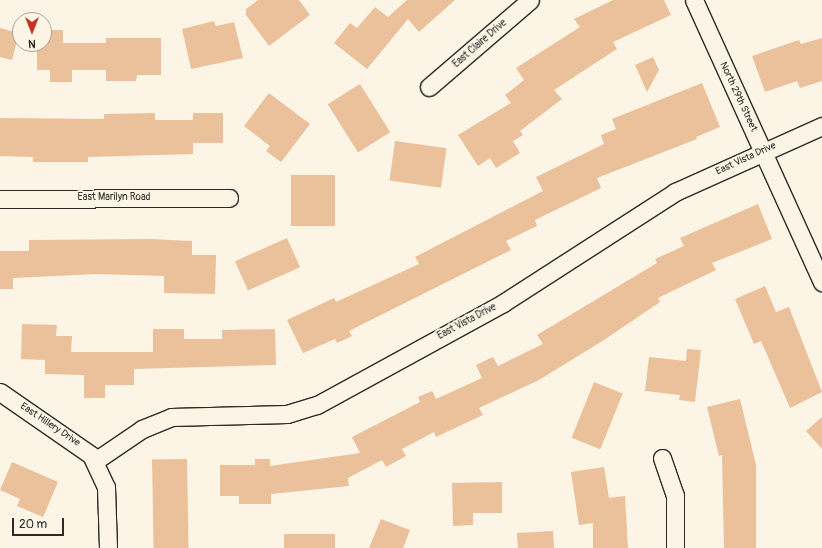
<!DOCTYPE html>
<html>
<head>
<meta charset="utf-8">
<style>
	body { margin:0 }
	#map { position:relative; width:822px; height:548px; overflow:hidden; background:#fcf5e5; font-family:Pangolin,sans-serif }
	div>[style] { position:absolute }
	.building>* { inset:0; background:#ebc19b; transform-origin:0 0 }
	.roads { filter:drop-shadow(1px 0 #2b2b2b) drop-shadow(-1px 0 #2b2b2b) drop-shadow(0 1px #2b2b2b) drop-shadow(0 -1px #2b2b2b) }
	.minor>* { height:17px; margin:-8.5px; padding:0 8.5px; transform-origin:8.5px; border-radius:8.5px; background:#fcf5e5 }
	span { translate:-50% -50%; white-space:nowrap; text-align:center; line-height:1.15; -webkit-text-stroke:3.5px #fcf5e5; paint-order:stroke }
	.street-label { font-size:10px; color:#2b2b2b }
	.north { position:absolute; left:12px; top:12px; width:40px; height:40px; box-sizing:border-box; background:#fcf5e5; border:1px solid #a8a49b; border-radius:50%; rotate:180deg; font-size:11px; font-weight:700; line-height:16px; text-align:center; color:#2b2b2b }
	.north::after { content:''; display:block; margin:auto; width:14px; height:18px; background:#c8321e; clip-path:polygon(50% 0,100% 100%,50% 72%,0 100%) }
	.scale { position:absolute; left:12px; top:518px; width:52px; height:18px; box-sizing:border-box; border:2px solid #2b2b2b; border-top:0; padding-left:5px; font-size:12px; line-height:14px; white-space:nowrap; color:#2b2b2b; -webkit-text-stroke:3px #fcf5e5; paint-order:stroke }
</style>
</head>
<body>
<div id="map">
	<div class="building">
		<div style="clip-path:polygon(258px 0,299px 0,310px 15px,269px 46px,246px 15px,246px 9px)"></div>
		<div style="clip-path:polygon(407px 0,455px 0,419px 32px,408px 19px,367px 69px,334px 43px,350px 23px,357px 28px,375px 7px,388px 17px)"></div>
		<div style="clip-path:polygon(613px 0,664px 0,671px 15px,613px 42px,617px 49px,554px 90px,562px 99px,520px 131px,523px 135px,513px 141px,520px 153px,496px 168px,490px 158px,478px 166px,458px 135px,511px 103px,505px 95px,524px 80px,516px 68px,580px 27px,574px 19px)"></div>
		<div style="clip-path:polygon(214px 21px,216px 26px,234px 22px,243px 58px,191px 69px,182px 29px)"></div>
		<div style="clip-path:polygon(0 28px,19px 33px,12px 60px,0 57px)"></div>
		<div style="clip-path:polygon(44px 30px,63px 30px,63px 43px,106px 43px,106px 38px,161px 38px,161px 75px,137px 75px,136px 81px,106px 81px,106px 70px,72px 70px,72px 82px,50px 82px,50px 70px,37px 70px,37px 44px,44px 44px)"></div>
		<div style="clip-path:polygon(822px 38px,822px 81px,800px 88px,797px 81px,765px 92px,752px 56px,799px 40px,801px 44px)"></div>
		<div style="clip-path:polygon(653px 57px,659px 70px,647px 92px,635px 65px)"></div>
		<div style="clip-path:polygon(702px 83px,720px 127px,696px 137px,697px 139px,597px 178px,601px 188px,535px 220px,537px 226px,506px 241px,511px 250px,349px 331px,352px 336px,337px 343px,335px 339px,303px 353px,287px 320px,334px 298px,336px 302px,419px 264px,415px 257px,543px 191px,536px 177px,604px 144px,601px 135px,616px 129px,612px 119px)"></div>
		<div style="left:360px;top:84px;width:57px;height:38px;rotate:58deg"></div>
		<div style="clip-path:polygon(269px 93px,310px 124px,281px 162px,266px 151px,270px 146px,244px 126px)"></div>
		<div style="clip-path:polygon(155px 113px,155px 120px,193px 120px,193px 113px,223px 113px,223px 143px,193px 143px,193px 154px,88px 157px,88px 162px,33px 162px,33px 157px,0 156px,0 118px,104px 119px,104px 114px)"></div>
		<div style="left:395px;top:141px;width:52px;height:40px;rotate:8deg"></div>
		<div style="left:291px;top:175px;width:44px;height:51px"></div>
		<div style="clip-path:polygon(758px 204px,772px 239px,712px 263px,716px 270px,658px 298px,660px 302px,604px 340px,539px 380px,479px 408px,483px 415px,436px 437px,434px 432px,402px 449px,406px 456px,386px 467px,382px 460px,348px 478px,349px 486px,271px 494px,271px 504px,239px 504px,239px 496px,220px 496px,220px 465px,255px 465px,255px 459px,270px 459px,270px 466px,360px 453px,352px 437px,420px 402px,418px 397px,432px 391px,436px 399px,482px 378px,476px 365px,493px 357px,498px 366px,543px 344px,537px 335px,657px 263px,655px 259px,684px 246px,680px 238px)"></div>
		<div style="left:287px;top:238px;width:32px;height:57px;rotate:66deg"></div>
		<div style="clip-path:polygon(151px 239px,192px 241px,192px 255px,216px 255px,215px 294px,164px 293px,164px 276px,97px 274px,13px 278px,13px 289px,0 289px,0 251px,29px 251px,29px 240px)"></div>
		<div style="clip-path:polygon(765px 286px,776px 312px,789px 307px,822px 392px,790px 408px,761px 341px,754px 344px,735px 299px)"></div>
		<div style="clip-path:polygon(22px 324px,57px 325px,56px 336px,72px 336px,71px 352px,153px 352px,153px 329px,184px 329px,184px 339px,222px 339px,222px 330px,275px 329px,276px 365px,134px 369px,134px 385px,105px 385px,105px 398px,84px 398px,84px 375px,45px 374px,45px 360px,21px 359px)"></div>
		<div style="clip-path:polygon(687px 349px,701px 350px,695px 402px,679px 400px,680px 395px,645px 391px,649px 357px,686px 361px)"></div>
		<div style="left:594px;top:382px;width:31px;height:60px;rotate:22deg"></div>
		<div style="clip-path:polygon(740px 399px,756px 465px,756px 548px,724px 548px,722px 455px,719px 456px,707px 407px)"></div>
		<div style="clip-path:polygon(822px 417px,822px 449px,806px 431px)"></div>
		<div style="left:187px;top:459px;width:89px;height:35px;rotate:89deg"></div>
		<div style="clip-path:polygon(12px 462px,58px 482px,43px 517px,17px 506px,20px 499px,0 490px)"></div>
		<div style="clip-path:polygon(604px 467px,609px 498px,625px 496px,628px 548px,593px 548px,593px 523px,579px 525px,571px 472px)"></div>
		<div style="clip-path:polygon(502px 482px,502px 513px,473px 513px,473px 525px,453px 526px,452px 483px)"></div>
		<div style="clip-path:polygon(381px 519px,410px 530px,403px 548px,369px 548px)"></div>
		<div style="left:553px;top:531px;width:17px;height:36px;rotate:87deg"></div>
		<div style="left:284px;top:534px;width:51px;height:14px"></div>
	</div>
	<div class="roads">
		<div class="minor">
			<div style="left:694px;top:0;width:310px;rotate:65.6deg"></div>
			<div style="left:429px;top:87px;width:133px;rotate:-40.7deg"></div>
			<div style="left:0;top:199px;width:229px;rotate:-0.3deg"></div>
			<div style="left:0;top:392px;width:111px;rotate:34.7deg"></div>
			<div style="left:91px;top:455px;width:35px;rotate:65deg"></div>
			<div style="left:106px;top:487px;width:61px;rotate:88.1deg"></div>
			<div style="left:662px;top:458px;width:39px;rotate:71deg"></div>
			<div style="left:675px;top:495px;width:53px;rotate:90deg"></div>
			<div style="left:95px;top:461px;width:57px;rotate:-34.2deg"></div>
			<div style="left:142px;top:429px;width:31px;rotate:-22deg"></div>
			<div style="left:171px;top:417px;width:116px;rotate:-1.5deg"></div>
			<div style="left:287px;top:414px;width:31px;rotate:-17deg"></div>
			<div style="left:317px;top:405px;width:212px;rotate:-28.7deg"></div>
			<div style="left:503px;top:303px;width:205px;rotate:-32.8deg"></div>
			<div style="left:675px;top:192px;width:161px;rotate:-24.2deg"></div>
		</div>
	</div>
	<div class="street-label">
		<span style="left:480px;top:44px;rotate:-41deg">East Claire Drive</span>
		<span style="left:738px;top:97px;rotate:65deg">North 29th Street</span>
		<span style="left:746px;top:159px;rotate:-25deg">East Vista Drive</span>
		<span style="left:114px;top:198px">East Marilyn Road</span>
		<span style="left:467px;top:322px;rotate:-28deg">East Vista Drive</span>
		<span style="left:50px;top:425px;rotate:34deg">East Hillery Drive</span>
	</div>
	<div class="north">N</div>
	<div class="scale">20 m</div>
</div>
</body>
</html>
